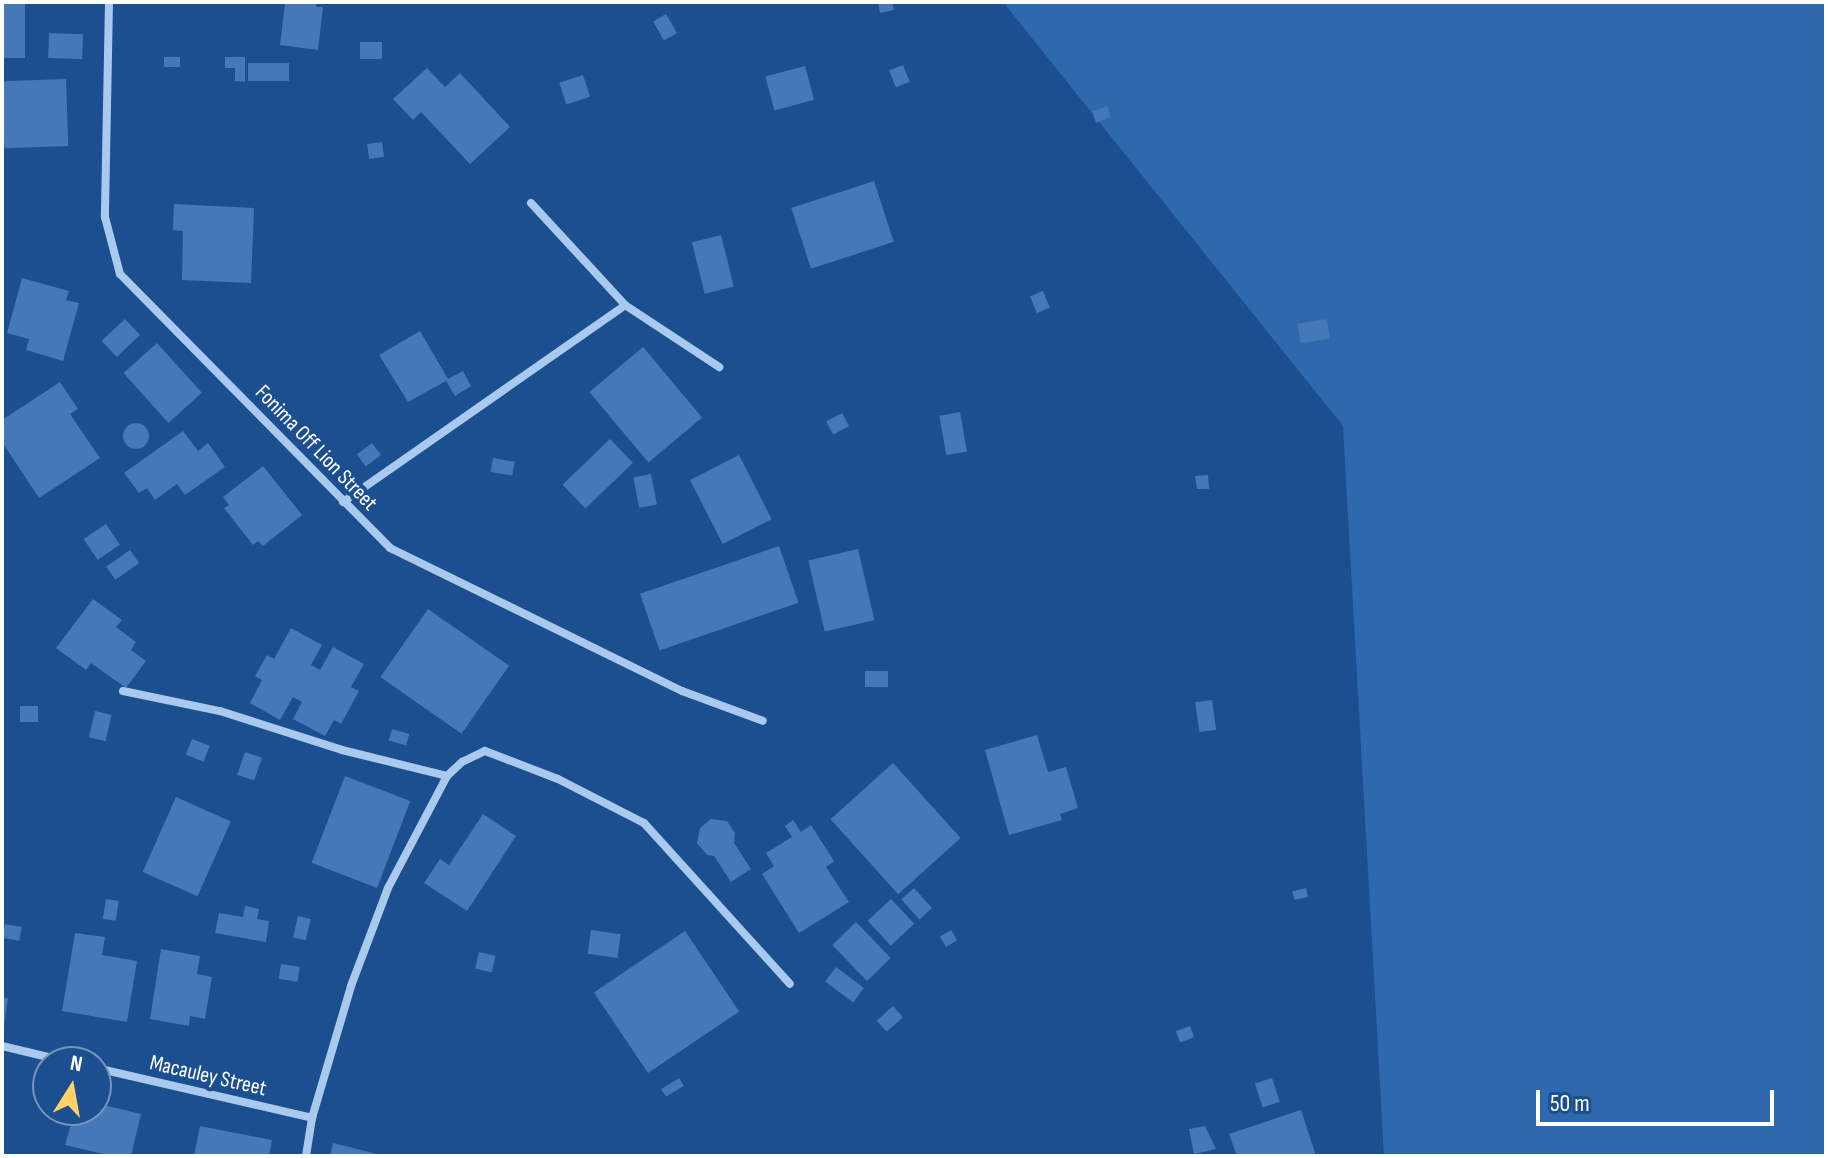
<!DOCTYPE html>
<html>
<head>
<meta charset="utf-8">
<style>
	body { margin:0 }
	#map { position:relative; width:1828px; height:1158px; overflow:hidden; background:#1b4f8f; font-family:"Sofia Sans Condensed",sans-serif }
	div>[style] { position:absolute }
	.green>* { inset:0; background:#2e69ad }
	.building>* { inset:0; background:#4478b7; transform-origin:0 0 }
	.round { border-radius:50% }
	.minor>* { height:8px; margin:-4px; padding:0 4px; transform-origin:4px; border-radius:4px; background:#a9c9ee }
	span { translate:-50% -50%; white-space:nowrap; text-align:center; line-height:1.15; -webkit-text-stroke:8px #1b4f8f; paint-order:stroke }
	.street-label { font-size:22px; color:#fff }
	.frame { position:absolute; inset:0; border:4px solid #fff; pointer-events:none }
	.north { position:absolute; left:32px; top:1046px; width:80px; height:80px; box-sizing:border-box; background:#1b4f8f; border:2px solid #7695bc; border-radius:50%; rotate:11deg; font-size:22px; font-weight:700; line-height:32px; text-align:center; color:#fff }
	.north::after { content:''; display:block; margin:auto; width:28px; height:36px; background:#ffd166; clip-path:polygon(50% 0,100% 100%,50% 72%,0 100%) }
	.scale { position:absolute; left:1536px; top:1090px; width:238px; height:36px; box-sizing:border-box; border:4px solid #fff; border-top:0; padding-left:10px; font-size:24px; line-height:28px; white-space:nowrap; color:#fff; -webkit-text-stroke:6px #1b4f8f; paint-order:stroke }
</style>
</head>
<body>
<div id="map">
	<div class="green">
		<div style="clip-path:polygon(1003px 2px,1826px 2px,1826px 1156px,1384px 1156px,1343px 426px)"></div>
	</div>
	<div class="building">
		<div style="left:2px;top:2px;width:23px;height:56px"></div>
		<div style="clip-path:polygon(295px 2px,317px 2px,316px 7px,323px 7px,318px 50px,280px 45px,285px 3px)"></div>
		<div style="clip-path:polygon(878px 2px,892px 2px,894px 10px,880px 13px)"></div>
		<div style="left:666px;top:14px;width:22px;height:15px;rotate:60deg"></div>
		<div style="left:49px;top:33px;width:34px;height:25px;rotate:2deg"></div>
		<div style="left:360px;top:42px;width:22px;height:17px"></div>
		<div style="left:164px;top:57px;width:16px;height:10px"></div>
		<div style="clip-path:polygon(225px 57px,245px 57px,245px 82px,235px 81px,235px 68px,225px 68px)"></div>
		<div style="left:248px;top:63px;width:41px;height:18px"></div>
		<div style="left:903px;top:65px;width:18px;height:15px;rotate:68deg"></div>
		<div style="left:805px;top:66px;width:35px;height:41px;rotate:75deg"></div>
		<div style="clip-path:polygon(427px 68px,445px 87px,460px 73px,510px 127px,470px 164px,421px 112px,413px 120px,393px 99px)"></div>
		<div style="left:583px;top:75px;width:23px;height:25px;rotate:72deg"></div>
		<div style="left:66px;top:79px;width:67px;height:64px;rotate:88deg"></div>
		<div style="left:1107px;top:106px;width:12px;height:16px;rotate:70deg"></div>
		<div style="left:382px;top:142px;width:15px;height:15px;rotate:82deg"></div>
		<div style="left:874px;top:181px;width:64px;height:87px;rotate:72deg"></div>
		<div style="clip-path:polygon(174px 204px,254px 208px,251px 283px,182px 280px,183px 231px,173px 230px)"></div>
		<div style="left:721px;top:235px;width:53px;height:30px;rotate:76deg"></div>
		<div style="clip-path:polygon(22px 278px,69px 291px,66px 300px,79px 303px,63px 361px,26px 350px,29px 339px,7px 333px)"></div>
		<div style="left:1043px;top:291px;width:18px;height:14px;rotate:68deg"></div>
		<div style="left:125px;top:319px;width:22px;height:32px;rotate:47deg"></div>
		<div style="left:1327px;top:319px;width:20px;height:30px;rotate:81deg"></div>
		<div style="clip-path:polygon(420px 331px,448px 379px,463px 371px,471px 386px,455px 396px,446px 381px,408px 402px,379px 355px)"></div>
		<div style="left:157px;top:343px;width:67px;height:45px;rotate:48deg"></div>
		<div style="left:643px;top:347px;width:92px;height:70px;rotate:50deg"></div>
		<div style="clip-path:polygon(60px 382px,78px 409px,70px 414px,100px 458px,39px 498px,2px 442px,2px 420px)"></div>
		<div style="left:960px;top:412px;width:40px;height:21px;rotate:80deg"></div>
		<div style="left:842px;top:413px;width:15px;height:18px;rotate:62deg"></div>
		<div class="round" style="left:123px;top:423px;width:26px;height:26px"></div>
		<div style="clip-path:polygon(183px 431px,198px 451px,208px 443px,225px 467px,185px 495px,177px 484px,155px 500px,147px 488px,139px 493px,124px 473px)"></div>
		<div style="left:610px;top:439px;width:33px;height:66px;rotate:46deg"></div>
		<div style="left:372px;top:443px;width:15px;height:19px;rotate:53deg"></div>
		<div style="left:739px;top:455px;width:72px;height:55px;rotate:63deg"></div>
		<div style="left:493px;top:458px;width:22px;height:14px;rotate:10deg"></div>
		<div style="clip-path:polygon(263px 466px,302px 515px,263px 546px,258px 541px,253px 545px,224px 508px,229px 505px,223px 497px)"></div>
		<div style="left:651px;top:474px;width:31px;height:18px;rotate:79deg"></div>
		<div style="clip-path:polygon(1208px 475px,1209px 489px,1197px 489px,1195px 476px)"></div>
		<div style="left:106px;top:524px;width:25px;height:27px;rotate:56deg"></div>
		<div style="left:779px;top:546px;width:60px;height:147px;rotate:71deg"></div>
		<div style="left:858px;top:549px;width:73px;height:51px;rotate:77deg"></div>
		<div style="left:130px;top:550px;width:16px;height:29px;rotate:55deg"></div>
		<div style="clip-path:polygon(93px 599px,122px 620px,116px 627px,136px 642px,131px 650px,146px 661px,126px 688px,91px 663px,86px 670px,56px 648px)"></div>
		<div style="left:428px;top:609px;width:99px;height:83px;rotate:35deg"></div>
		<div style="clip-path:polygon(291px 628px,322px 645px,311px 665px,320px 670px,333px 647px,364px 664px,351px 687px,359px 691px,341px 724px,334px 720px,325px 736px,293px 719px,302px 702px,293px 697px,280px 720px,250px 703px,262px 680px,255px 676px,267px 655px,274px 659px)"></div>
		<div style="left:865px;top:671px;width:23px;height:16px"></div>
		<div style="left:1212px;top:700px;width:30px;height:17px;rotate:82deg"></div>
		<div style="left:20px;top:706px;width:18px;height:16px"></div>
		<div style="left:95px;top:711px;width:17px;height:27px;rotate:13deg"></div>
		<div style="left:392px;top:729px;width:18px;height:12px;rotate:16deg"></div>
		<div style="clip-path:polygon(1037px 735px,1048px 772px,1066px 767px,1078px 808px,1060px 814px,1062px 820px,1009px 835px,985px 750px)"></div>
		<div style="left:192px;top:739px;width:19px;height:17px;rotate:21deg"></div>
		<div style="left:245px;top:752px;width:18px;height:24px;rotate:19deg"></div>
		<div style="left:893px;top:763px;width:101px;height:84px;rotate:48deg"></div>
		<div style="left:345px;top:776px;width:70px;height:93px;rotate:21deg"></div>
		<div style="left:176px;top:797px;width:60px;height:82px;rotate:24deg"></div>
		<div style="clip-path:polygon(483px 814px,516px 836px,467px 911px,424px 883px,440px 859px,449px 865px)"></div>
		<div style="clip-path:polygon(711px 819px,727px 821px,735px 833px,734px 843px,751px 869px,731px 882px,714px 856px,707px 855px,697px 843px,700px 828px)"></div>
		<div style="clip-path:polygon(793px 820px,801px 832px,811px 825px,834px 861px,826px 867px,849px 902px,799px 933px,762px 874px,774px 866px,766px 853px,792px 837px,785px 826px)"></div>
		<div style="left:914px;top:888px;width:27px;height:17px;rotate:48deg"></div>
		<div style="left:1306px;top:888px;width:9px;height:14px;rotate:77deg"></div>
		<div style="left:106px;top:899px;width:13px;height:20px;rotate:9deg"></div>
		<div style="left:891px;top:899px;width:34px;height:32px;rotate:47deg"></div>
		<div style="clip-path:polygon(245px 906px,259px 909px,257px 919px,269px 921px,266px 942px,215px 933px,219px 913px,243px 917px)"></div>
		<div style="left:298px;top:916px;width:13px;height:22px;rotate:13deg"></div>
		<div style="left:856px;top:922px;width:50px;height:33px;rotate:46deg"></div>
		<div style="left:5px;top:924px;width:17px;height:14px;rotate:10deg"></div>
		<div style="left:591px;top:930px;width:30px;height:24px;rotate:8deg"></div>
		<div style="left:951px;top:930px;width:12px;height:13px;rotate:59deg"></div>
		<div style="left:685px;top:931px;width:97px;height:110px;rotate:56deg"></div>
		<div style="clip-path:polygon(75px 933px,105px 937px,102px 955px,137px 961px,127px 1022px,62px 1011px)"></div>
		<div style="clip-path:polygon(161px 949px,200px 956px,197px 974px,212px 977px,205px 1019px,190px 1016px,189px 1026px,150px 1019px)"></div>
		<div style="left:479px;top:952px;width:17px;height:17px;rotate:13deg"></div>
		<div style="left:281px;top:964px;width:19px;height:15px;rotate:9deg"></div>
		<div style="left:836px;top:967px;width:35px;height:18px;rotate:37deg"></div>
		<div style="clip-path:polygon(2px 997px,8px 998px,4px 1025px,2px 1025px)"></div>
		<div style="left:893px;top:1006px;width:15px;height:22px;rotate:48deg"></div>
		<div style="left:1190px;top:1026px;width:12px;height:15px;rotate:70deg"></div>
		<div style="left:679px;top:1078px;width:9px;height:21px;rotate:58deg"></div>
		<div style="left:1272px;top:1078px;width:25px;height:18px;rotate:72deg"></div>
		<div style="clip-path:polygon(96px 1103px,141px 1114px,131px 1156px,112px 1156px,65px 1145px,72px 1121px,77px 1122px,80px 1110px,96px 1110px)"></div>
		<div style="clip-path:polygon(1301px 1110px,1316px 1156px,1237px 1156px,1229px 1134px)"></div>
		<div style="clip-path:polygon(200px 1126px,272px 1140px,269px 1156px,194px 1156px)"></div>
		<div style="clip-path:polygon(1205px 1126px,1216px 1149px,1194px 1154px,1189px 1129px)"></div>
		<div style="clip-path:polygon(333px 1143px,381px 1155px,381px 1156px,330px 1156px)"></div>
	</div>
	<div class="minor">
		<div style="left:109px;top:2px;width:215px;rotate:91.1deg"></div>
		<div style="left:105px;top:217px;width:59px;rotate:75.3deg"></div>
		<div style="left:120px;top:274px;width:385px;rotate:45.4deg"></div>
		<div style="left:390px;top:548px;width:325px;rotate:26.1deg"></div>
		<div style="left:682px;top:691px;width:86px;rotate:20.3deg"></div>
		<div style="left:531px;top:203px;width:139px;rotate:47.3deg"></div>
		<div style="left:625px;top:305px;width:113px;rotate:33.4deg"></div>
		<div style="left:343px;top:502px;width:344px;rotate:-34.9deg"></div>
		<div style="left:123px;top:691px;width:99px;rotate:11.7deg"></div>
		<div style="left:220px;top:711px;width:128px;rotate:17.7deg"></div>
		<div style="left:342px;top:750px;width:108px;rotate:13.9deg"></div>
		<div style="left:2px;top:1046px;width:69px;rotate:13.4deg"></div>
		<div style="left:96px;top:1068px;width:222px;rotate:13deg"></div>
		<div style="left:306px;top:1156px;width:38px;rotate:-81deg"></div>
		<div style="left:312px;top:1118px;width:138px;rotate:-73.5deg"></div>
		<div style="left:351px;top:986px;width:105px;rotate:-69.3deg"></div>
		<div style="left:388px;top:888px;width:127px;rotate:-62.2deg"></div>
		<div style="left:447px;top:776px;width:21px;rotate:-43deg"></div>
		<div style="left:462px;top:762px;width:25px;rotate:-26deg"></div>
		<div style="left:485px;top:751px;width:78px;rotate:21deg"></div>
		<div style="left:558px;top:779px;width:97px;rotate:27.1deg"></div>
		<div style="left:644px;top:823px;width:217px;rotate:47.8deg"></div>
	</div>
	<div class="street-label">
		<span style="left:316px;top:448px;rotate:46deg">Fonima Off Lion Street</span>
		<span style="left:208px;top:1076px;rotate:13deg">Macauley Street</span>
	</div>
	<div class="frame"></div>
	<div class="north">N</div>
	<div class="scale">50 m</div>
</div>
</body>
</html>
